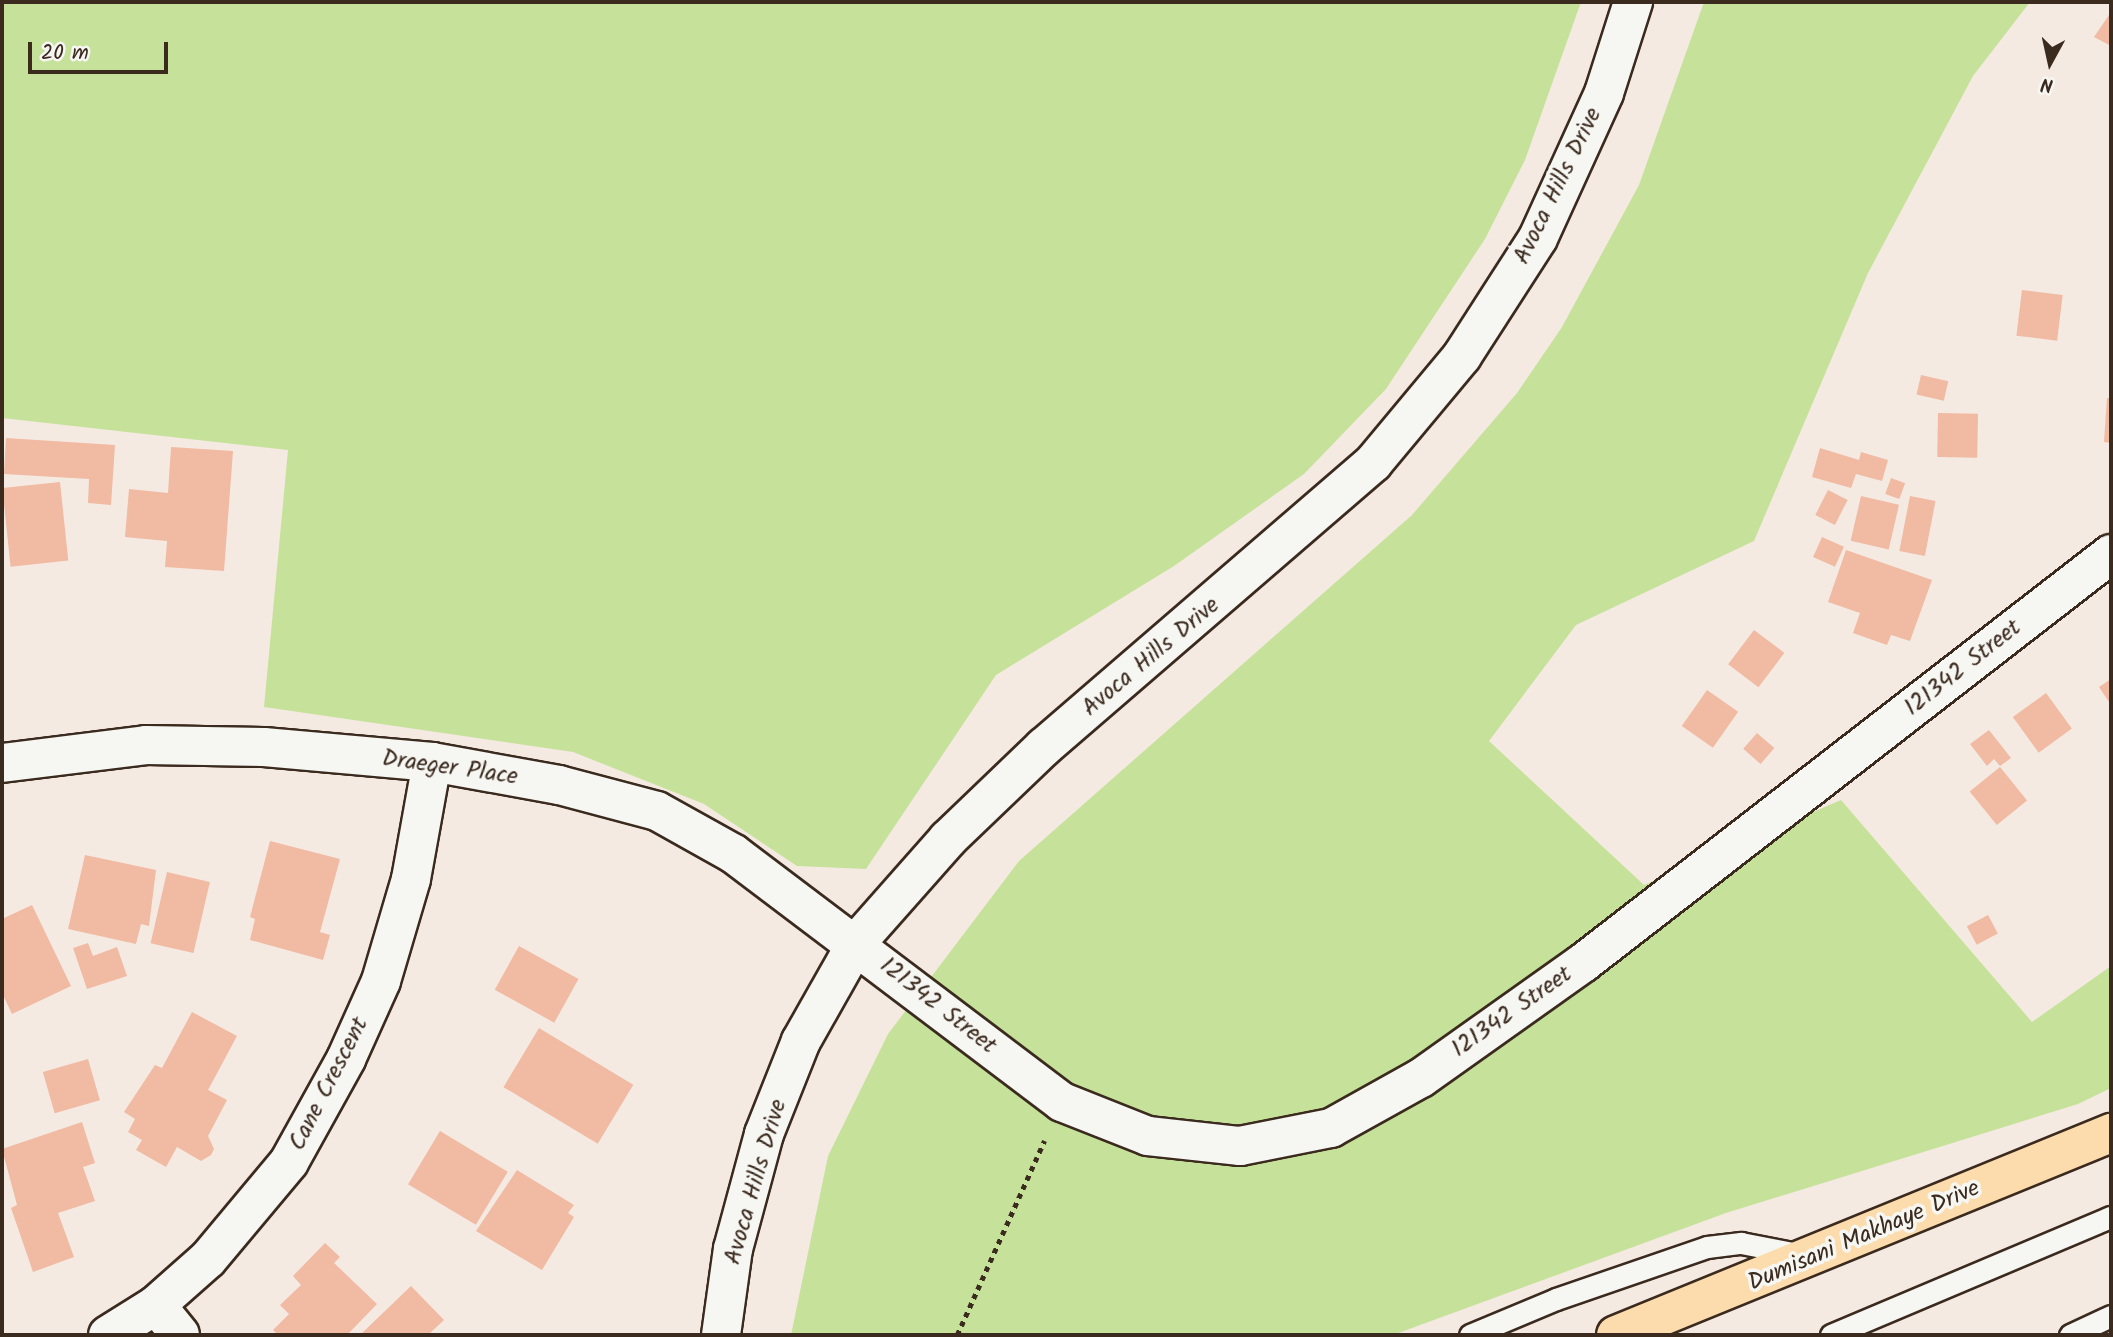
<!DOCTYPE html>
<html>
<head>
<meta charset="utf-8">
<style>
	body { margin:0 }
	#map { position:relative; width:2113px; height:1337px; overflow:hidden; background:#f5eae2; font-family:Kalam,sans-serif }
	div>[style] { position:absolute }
	.green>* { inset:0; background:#c6e29a }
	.building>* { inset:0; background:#f0baa3; transform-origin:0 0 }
	.path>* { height:4.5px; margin-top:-2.25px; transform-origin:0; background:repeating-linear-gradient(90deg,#3b2a1e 0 5px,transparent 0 10px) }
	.roads { filter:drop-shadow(2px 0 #3b2a1e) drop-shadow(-2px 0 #3b2a1e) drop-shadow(0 2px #3b2a1e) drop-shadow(0 -2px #3b2a1e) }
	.service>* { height:21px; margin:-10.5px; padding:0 10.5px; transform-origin:10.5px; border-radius:10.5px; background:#f6f6f2 }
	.minor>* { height:38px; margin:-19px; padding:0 19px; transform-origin:19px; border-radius:19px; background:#f6f6f2 }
	.primary>* { height:38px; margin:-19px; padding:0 19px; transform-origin:19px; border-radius:19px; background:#fcdcac }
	span { translate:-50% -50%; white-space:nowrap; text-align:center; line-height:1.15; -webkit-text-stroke:7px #f6f6f2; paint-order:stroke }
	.street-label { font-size:24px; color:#3b2a1e }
	.frame { position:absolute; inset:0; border:4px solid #3b2a1e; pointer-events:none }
	.north { position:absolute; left:2015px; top:28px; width:70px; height:70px; -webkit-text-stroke:5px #f6f6f2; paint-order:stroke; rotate:188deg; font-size:19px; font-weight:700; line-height:28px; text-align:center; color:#3b2a1e }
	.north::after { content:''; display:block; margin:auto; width:24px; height:32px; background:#3b2a1e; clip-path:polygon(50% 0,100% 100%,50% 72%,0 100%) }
	.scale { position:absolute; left:28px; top:42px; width:140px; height:32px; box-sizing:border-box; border:4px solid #3b2a1e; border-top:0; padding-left:9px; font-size:21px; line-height:24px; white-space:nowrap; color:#3b2a1e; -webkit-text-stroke:5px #f6f6f2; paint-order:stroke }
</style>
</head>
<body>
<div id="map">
	<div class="green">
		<div style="clip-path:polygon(2px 2px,1581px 2px,1525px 160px,1485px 239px,1386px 389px,1304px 474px,1174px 566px,996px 675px,866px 869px,797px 866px,704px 804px,573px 752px,264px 707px,288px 450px,2px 418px)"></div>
		<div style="clip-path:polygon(1704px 2px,2030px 2px,1973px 76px,1868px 273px,1754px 541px,1576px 625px,1489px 741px,1644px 885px,1841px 800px,2032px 1022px,2111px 966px,2111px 1088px,2078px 1104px,1726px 1213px,1393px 1335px,791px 1335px,828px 1156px,888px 1034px,1019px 861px,1412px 515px,1517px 393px,1562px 327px,1639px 185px)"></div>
	</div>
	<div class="building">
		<div style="clip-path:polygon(2111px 12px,2111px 46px,2094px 37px)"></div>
		<div style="left:2022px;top:290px;width:41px;height:46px;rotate:7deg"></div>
		<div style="left:1921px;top:375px;width:28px;height:20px;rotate:13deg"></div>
		<div style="clip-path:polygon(2107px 398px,2111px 398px,2111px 443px,2104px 442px)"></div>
		<div style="left:1938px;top:413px;width:40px;height:44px;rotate:1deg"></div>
		<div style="clip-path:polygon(6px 438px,115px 445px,111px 505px,88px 503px,89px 479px,4px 474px)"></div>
		<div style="clip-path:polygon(171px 447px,233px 451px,224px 571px,165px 567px,167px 541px,125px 537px,129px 489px,168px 493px)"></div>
		<div style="clip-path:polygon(1820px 448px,1859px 460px,1861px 452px,1888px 460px,1882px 481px,1856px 474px,1851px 488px,1812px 477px)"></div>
		<div style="left:1891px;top:478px;width:15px;height:17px;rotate:20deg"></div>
		<div style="left:60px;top:482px;width:79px;height:58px;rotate:84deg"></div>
		<div style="left:1828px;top:490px;width:22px;height:28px;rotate:27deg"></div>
		<div style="left:1861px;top:496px;width:39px;height:46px;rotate:13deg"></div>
		<div style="left:1910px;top:496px;width:26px;height:56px;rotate:11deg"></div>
		<div style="left:1822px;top:537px;width:24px;height:22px;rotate:24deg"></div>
		<div style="clip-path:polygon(1846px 550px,1932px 580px,1910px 641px,1891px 635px,1887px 645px,1853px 633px,1860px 613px,1828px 602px)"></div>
		<div style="left:1754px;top:630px;width:38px;height:43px;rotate:37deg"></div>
		<div style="clip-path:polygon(2111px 679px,2111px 705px,2099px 687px)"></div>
		<div style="left:1707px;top:690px;width:38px;height:44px;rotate:35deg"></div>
		<div style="left:2046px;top:693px;width:44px;height:41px;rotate:54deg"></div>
		<div style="clip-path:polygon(1989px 730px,2011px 758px,2000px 766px,1994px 759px,1987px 766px,1970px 744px)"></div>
		<div style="left:1757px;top:733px;width:23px;height:21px;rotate:41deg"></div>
		<div style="left:2000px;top:767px;width:43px;height:39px;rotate:51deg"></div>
		<div style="clip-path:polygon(270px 841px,340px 859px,320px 932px,330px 935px,323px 960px,250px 940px,255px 919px,250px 917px)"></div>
		<div style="clip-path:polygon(85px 855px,156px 870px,149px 926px,141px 924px,136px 944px,68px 929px)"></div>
		<div style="left:167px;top:872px;width:44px;height:73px;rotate:13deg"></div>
		<div style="clip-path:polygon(32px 905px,71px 986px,12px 1014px,2px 993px,2px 919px)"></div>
		<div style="left:1988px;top:915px;width:21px;height:24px;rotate:62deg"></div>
		<div style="clip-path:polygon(88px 943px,93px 956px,117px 947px,127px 976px,87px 989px,73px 948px)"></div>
		<div style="left:519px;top:946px;width:68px;height:50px;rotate:29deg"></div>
		<div style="clip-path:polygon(192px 1012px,237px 1036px,208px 1090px,227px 1100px,208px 1136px,214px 1149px,211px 1155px,201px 1161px,177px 1147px,166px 1167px,136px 1150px,142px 1140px,128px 1132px,135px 1119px,124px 1112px,155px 1065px,162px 1068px)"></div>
		<div style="left:539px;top:1028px;width:110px;height:69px;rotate:31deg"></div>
		<div style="left:88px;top:1059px;width:43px;height:47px;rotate:74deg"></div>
		<div style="clip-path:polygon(82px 1122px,95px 1163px,83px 1167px,95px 1201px,58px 1213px,74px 1257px,33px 1272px,11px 1208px,17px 1205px,2px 1149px)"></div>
		<div style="left:440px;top:1131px;width:79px;height:62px;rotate:31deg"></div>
		<div style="clip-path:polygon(517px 1170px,574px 1205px,568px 1213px,574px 1217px,542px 1270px,476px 1231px)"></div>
		<div style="clip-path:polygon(325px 1243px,340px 1257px,334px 1263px,377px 1304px,347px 1335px,278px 1335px,273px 1330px,289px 1314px,280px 1305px,301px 1285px,293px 1276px)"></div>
		<div style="clip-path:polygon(411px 1286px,444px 1320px,428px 1335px,360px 1335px)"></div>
	</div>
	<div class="path">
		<div style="left:957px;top:1335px;width:213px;rotate:-65.8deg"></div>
	</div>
	<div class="roads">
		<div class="service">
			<div style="left:1470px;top:1335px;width:93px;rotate:-22.7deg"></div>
			<div style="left:1556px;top:1299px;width:160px;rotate:-19deg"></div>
			<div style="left:1707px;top:1247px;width:34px;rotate:-7deg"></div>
			<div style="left:1741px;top:1243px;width:63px;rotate:11deg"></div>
			<div style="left:1831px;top:1335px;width:304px;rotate:-22.9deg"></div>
			<div style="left:2070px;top:1335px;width:45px;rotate:-24.9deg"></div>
		</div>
		<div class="minor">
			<div style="left:2px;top:763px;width:145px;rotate:-7.1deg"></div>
			<div style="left:146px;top:745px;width:118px;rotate:1deg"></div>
			<div style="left:264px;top:747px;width:169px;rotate:5.1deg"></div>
			<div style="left:432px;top:762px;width:129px;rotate:10.3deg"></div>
			<div style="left:559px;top:785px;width:101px;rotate:14.9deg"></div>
			<div style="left:657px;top:811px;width:88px;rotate:29.2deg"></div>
			<div style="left:734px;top:854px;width:411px;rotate:37.1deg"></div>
			<div style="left:1062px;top:1102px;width:92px;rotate:21.6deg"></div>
			<div style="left:1148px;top:1136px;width:93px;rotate:6.2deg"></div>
			<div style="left:1240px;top:1146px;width:93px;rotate:-11.2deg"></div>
			<div style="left:1331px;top:1128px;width:103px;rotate:-29.1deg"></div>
			<div style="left:1421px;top:1078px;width:199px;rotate:-35.4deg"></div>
			<div style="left:1583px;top:963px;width:668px;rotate:-37.76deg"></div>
			<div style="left:156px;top:1305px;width:38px;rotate:51deg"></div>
			<div style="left:108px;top:1335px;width:57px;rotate:-32deg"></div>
			<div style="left:156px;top:1305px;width:69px;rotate:-41.5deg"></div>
			<div style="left:208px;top:1259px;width:126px;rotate:-50.1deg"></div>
			<div style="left:289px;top:1162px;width:118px;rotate:-61deg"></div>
			<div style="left:346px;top:1059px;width:85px;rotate:-65.8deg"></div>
			<div style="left:381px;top:981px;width:106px;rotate:-73.6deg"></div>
			<div style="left:411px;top:879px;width:119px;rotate:-79.8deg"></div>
			<div style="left:721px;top:1335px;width:87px;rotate:-82.1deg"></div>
			<div style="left:733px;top:1249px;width:119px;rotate:-74.9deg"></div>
			<div style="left:764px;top:1134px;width:100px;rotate:-68.3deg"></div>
			<div style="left:801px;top:1041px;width:114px;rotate:-60.5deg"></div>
			<div style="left:857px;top:942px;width:137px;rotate:-48.5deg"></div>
			<div style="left:948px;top:839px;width:133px;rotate:-43.8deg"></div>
			<div style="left:1044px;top:747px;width:435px;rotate:-40.8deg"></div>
			<div style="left:1373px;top:463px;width:139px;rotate:-50.2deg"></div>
			<div style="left:1462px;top:356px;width:140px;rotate:-57.2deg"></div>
			<div style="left:1538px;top:238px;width:159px;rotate:-65.5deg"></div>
			<div style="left:1604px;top:93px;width:96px;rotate:-72.3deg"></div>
		</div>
		<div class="primary">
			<div style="left:1616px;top:1335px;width:535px;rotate:-22.2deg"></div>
		</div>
	</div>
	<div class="street-label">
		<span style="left:1558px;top:186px;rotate:-64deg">Avoca Hills Drive</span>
		<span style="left:1151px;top:657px;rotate:-40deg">Avoca Hills Drive</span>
		<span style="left:1963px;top:668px;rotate:-38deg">121342 Street</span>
		<span style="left:450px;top:768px;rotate:8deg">Draeger Place</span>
		<span style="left:938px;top:1006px;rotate:38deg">121342 Street</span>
		<span style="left:1512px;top:1012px;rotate:-35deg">121342 Street</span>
		<span style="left:329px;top:1084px;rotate:-63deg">Cane Crescent</span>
		<span style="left:756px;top:1182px;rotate:-74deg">Avoca Hills Drive</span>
		<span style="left:1864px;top:1236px;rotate:-23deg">Dumisani Makhaye Drive</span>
	</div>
	<div class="frame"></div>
	<div class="north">N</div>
	<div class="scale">20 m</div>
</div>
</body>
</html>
